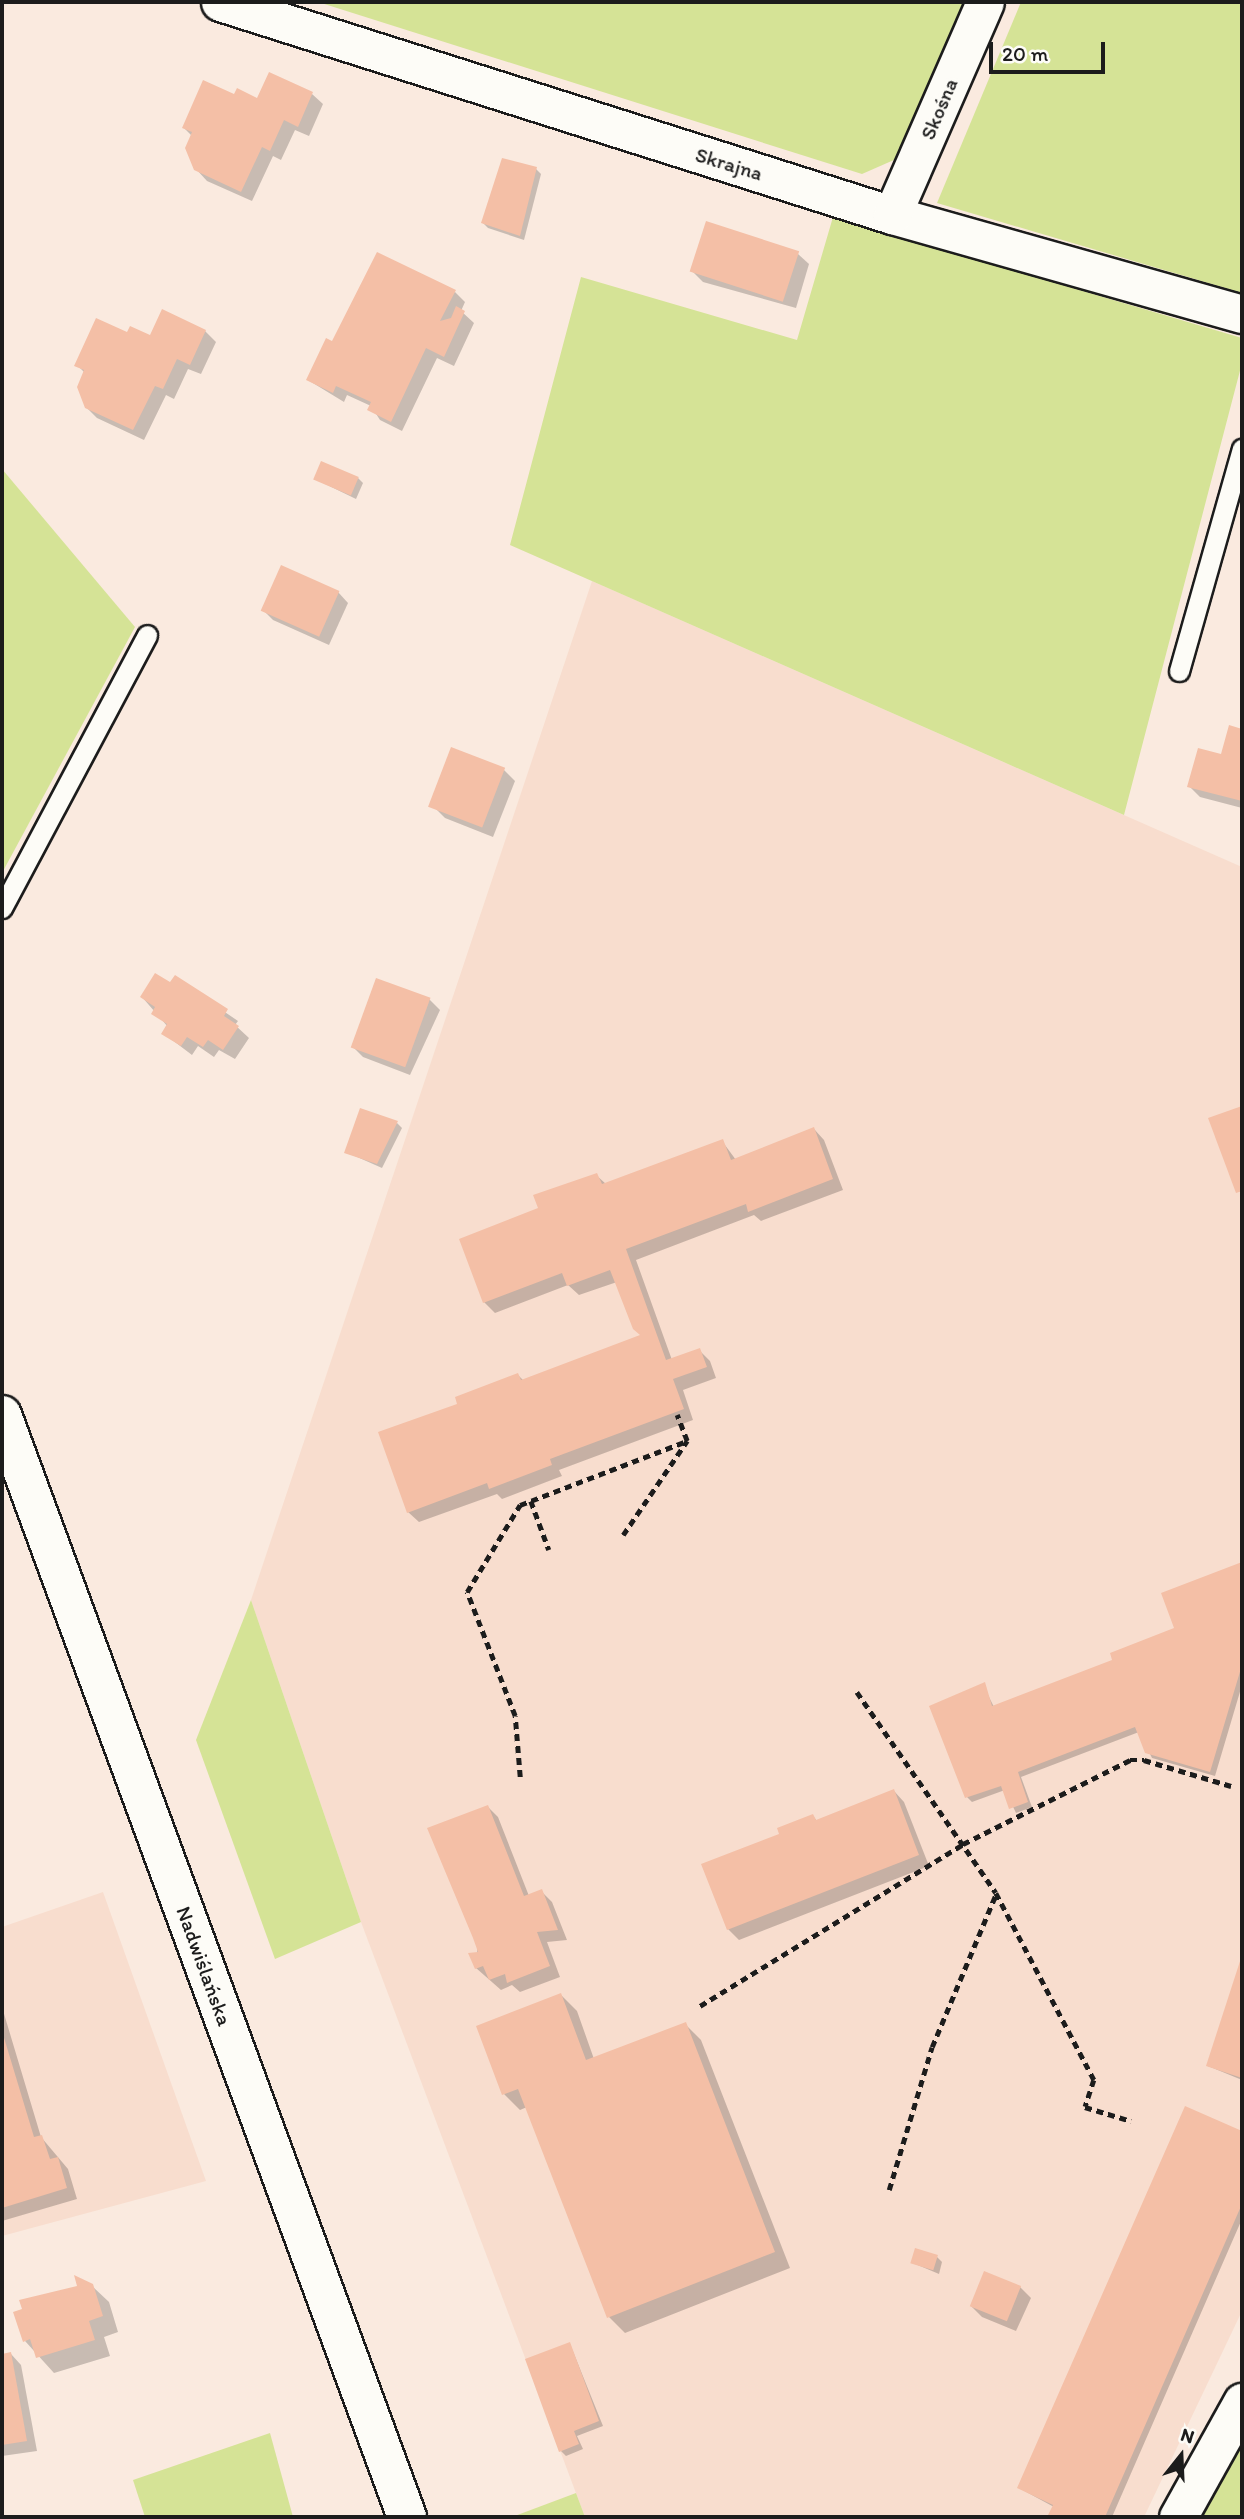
<!DOCTYPE html>
<html>
<head>
<meta charset="utf-8">
<style>
	body { margin:0 }
	#map { position:relative; width:1244px; height:2519px; overflow:hidden; background:#faeadf; font-family:Itim,sans-serif }
	div>[style] { position:absolute }
	.built>* { inset:0; background:#f8ddce }
	.green>* { inset:0; background:#d5e396 }
	.shadow>* { inset:0; background:#0003 }
	.building>* { inset:0; background:#f4bfa6; transform-origin:0 0 }
	.path>* { height:4.5px; margin-top:-2.25px; transform-origin:0; background:repeating-linear-gradient(90deg,#1c1c1c 0 7px,transparent 0 12px) }
	.roads { filter:drop-shadow(2px 0 #1c1c1c) drop-shadow(-2px 0 #1c1c1c) drop-shadow(0 2px #1c1c1c) drop-shadow(0 -2px #1c1c1c) }
	.lane>* { height:19px; margin:-9.5px; padding:0 9.5px; transform-origin:9.5px; border-radius:9.5px; background:#fdfcf7 }
	.street>* { height:37px; margin:-18.5px; padding:0 18.5px; transform-origin:18.5px; border-radius:18.5px; background:#fdfcf7 }
	.secondary>* { height:38px; margin:-19px; padding:0 19px; transform-origin:19px; border-radius:19px; background:#fdfcf7 }
	span { translate:-50% -50%; white-space:nowrap; text-align:center; line-height:1.15; -webkit-text-stroke:7px #fdfcf7; paint-order:stroke }
	.street-label { font-size:21px; color:#1c1c1c }
	.frame { position:absolute; inset:0; border:4px solid #1c1c1c; pointer-events:none }
	.north { position:absolute; left:1146px; top:2421px; width:70px; height:70px; -webkit-text-stroke:5px #fdfcf7; paint-order:stroke; rotate:18deg; font-size:19px; font-weight:700; line-height:28px; text-align:center; color:#1c1c1c }
	.north::after { content:''; display:block; margin:auto; width:24px; height:32px; background:#1c1c1c; clip-path:polygon(50% 0,100% 100%,50% 72%,0 100%) }
	.scale { position:absolute; left:989px; top:42px; width:116px; height:32px; box-sizing:border-box; border:4px solid #1c1c1c; border-top:0; padding-left:9px; font-size:21px; line-height:24px; white-space:nowrap; color:#1c1c1c; -webkit-text-stroke:5px #fdfcf7; paint-order:stroke }
</style>
</head>
<body>
<div id="map">
	<div class="built">
		<div style="clip-path:polygon(592px 581px,1242px 867px,1242px 2311px,1144px 2517px,585px 2517px,361px 1922px,251px 1600px)"></div>
		<div style="clip-path:polygon(103px 1892px,206px 2181px,2px 2236px,2px 1927px)"></div>
	</div>
	<div class="green">
		<div style="clip-path:polygon(318px 2px,967px 2px,903px 156px,862px 174px)"></div>
		<div style="clip-path:polygon(1021px 2px,1242px 2px,1242px 293px,937px 203px)"></div>
		<div style="clip-path:polygon(833px 217px,1242px 338px,1242px 363px,1124px 815px,510px 545px,581px 277px,797px 340px)"></div>
		<div style="clip-path:polygon(2px 469px,135px 627px,2px 873px)"></div>
		<div style="clip-path:polygon(251px 1600px,361px 1922px,275px 1959px,196px 1740px)"></div>
		<div style="clip-path:polygon(270px 2433px,293px 2517px,145px 2517px,133px 2480px)"></div>
		<div style="clip-path:polygon(1242px 2442px,1242px 2517px,1193px 2517px,1200px 2505px)"></div>
		<div style="clip-path:polygon(576px 2493px,585px 2517px,512px 2517px)"></div>
	</div>
	<div class="shadow">
		<div style="clip-path:polygon(312px 94px,323px 104px,309px 136px,295px 130px,281px 160px,273px 156px,252px 201px,207px 181px,196px 169px,192px 136px,184px 128px,235px 96px,258px 100px)"></div>
		<div style="clip-path:polygon(536px 169px,541px 174px,524px 240px,488px 228px,483px 223px)"></div>
		<div style="clip-path:polygon(798px 254px,809px 264px,796px 308px,703px 282px,693px 272px)"></div>
		<div style="clip-path:polygon(455px 292px,465px 302px,461px 311px,474px 323px,454px 366px,437px 358px,402px 431px,380px 420px,371px 406px,347px 395px,344px 402px,308px 380px,333px 343px)"></div>
		<div style="clip-path:polygon(205px 331px,216px 342px,201px 374px,188px 369px,174px 399px,166px 395px,144px 440px,97px 418px,86px 407px,85px 373px,77px 365px,128px 334px,150px 337px)"></div>
		<div style="clip-path:polygon(358px 478px,363px 483px,356px 499px,315px 479px)"></div>
		<div style="clip-path:polygon(338px 592px,348px 603px,329px 645px,273px 620px,262px 609px)"></div>
		<div style="clip-path:polygon(1230px 727px,1242px 731px,1242px 808px,1200px 797px,1189px 786px,1222px 756px)"></div>
		<div style="clip-path:polygon(504px 770px,515px 781px,493px 837px,445px 818px,434px 807px)"></div>
		<div style="clip-path:polygon(175px 978px,238px 1021px,235px 1025px,249px 1038px,235px 1059px,219px 1050px,214px 1057px,198px 1046px,192px 1055px,163px 1033px,168px 1027px,142px 997px,171px 985px)"></div>
		<div style="clip-path:polygon(429px 999px,440px 1010px,410px 1075px,363px 1057px,352px 1046px)"></div>
		<div style="clip-path:polygon(1242px 1108px,1242px 1197px,1210px 1119px)"></div>
		<div style="clip-path:polygon(397px 1123px,402px 1128px,382px 1168px,346px 1152px)"></div>
		<div style="clip-path:polygon(814px 1129px,824px 1140px,843px 1190px,761px 1221px,754px 1215px,636px 1260px,672px 1360px,699px 1350px,710px 1361px,716px 1378px,683px 1390px,693px 1420px,559px 1470px,562px 1476px,502px 1499px,497px 1494px,419px 1522px,408px 1512px,459px 1405px,518px 1375px,524px 1381px,642px 1336px,617px 1282px,579px 1295px,568px 1285px,495px 1313px,484px 1302px,540px 1209px,596px 1175px,606px 1184px,722px 1141px,736px 1160px)"></div>
		<div style="clip-path:polygon(1242px 1563px,1242px 1685px,1215px 1776px,1152px 1758px,1139px 1732px,1021px 1777px,1032px 1807px,1016px 1813px,1005px 1790px,972px 1802px,967px 1797px,983px 1685px,994px 1707px,1114px 1661px,1177px 1629px,1163px 1594px)"></div>
		<div style="clip-path:polygon(894px 1791px,904px 1802px,929px 1866px,739px 1940px,728px 1929px,782px 1835px,813px 1816px,817px 1821px)"></div>
		<div style="clip-path:polygon(488px 1807px,498px 1817px,529px 1896px,541px 1891px,552px 1902px,567px 1940px,547px 1942px,560px 1977px,520px 1992px,512px 1985px,501px 1990px,476px 1968px)"></div>
		<div style="clip-path:polygon(1242px 1959px,1242px 2080px,1208px 2066px)"></div>
		<div style="clip-path:polygon(561px 1995px,577px 2011px,594px 2059px,685px 2024px,701px 2040px,790px 2268px,625px 2333px,609px 2317px,527px 2107px,520px 2110px,504px 2094px)"></div>
		<div style="clip-path:polygon(2px 2007px,41px 2137px,68px 2169px,77px 2199px,2px 2221px)"></div>
		<div style="clip-path:polygon(1186px 2109px,1242px 2133px,1242px 2219px,1112px 2517px,1049px 2517px,1054px 2507px,1019px 2488px)"></div>
		<div style="clip-path:polygon(937px 2257px,942px 2262px,939px 2274px,913px 2263px)"></div>
		<div style="clip-path:polygon(92px 2286px,109px 2302px,118px 2332px,104px 2337px,110px 2356px,54px 2373px,25px 2341px,79px 2288px)"></div>
		<div style="clip-path:polygon(1020px 2287px,1031px 2298px,1016px 2331px,982px 2317px,971px 2306px)"></div>
		<div style="clip-path:polygon(570px 2344px,603px 2426px,577px 2436px,583px 2449px,566px 2456px,561px 2451px)"></div>
		<div style="clip-path:polygon(11px 2354px,21px 2365px,37px 2451px,2px 2456px,2px 2355px)"></div>
	</div>
	<div class="building">
		<div style="clip-path:polygon(269px 72px,313px 92px,298px 127px,284px 120px,270px 151px,262px 147px,241px 192px,194px 170px,185px 148px,192px 132px,182px 128px,203px 80px,234px 94px,237px 88px,257px 98px)"></div>
		<div style="clip-path:polygon(502px 158px,537px 167px,520px 236px,481px 223px)"></div>
		<div style="left:706px;top:221px;width:98px;height:53px;rotate:18deg"></div>
		<div style="clip-path:polygon(377px 252px,456px 290px,440px 321px,451px 318px,456px 306px,465px 311px,444px 357px,426px 348px,391px 422px,367px 410px,371px 402px,336px 386px,333px 393px,306px 380px,326px 338px,332px 341px)"></div>
		<div style="clip-path:polygon(162px 309px,206px 330px,190px 365px,177px 359px,163px 389px,155px 386px,133px 430px,85px 408px,77px 387px,84px 370px,74px 366px,96px 318px,127px 332px,130px 326px,150px 335px)"></div>
		<div style="left:321px;top:461px;width:41px;height:20px;rotate:23deg"></div>
		<div style="left:281px;top:565px;width:64px;height:50px;rotate:24deg"></div>
		<div style="clip-path:polygon(1229px 725px,1242px 729px,1242px 801px,1187px 787px,1198px 748px,1221px 754px)"></div>
		<div style="left:451px;top:747px;width:58px;height:64px;rotate:21deg"></div>
		<div style="clip-path:polygon(155px 973px,170px 982px,175px 975px,228px 1009px,224px 1016px,239px 1026px,223px 1050px,208px 1040px,203px 1047px,187px 1037px,181px 1046px,161px 1034px,167px 1024px,151px 1014px,155px 1007px,140px 997px)"></div>
		<div style="left:376px;top:978px;width:58px;height:74px;rotate:20deg"></div>
		<div style="clip-path:polygon(1242px 1106px,1242px 1191px,1236px 1193px,1208px 1118px)"></div>
		<div style="clip-path:polygon(360px 1108px,398px 1121px,377px 1164px,344px 1153px)"></div>
		<div style="clip-path:polygon(814px 1127px,833px 1179px,748px 1212px,746px 1204px,626px 1249px,666px 1360px,700px 1348px,707px 1367px,673px 1379px,684px 1409px,550px 1459px,552px 1465px,489px 1489px,487px 1483px,407px 1513px,378px 1432px,457px 1404px,455px 1397px,518px 1373px,521px 1380px,640px 1335px,633px 1329px,610px 1270px,567px 1286px,562px 1273px,483px 1303px,459px 1239px,538px 1208px,533px 1195px,597px 1173px,602px 1184px,723px 1139px,731px 1160px)"></div>
		<div style="clip-path:polygon(1242px 1562px,1242px 1665px,1210px 1772px,1145px 1753px,1135px 1727px,1018px 1772px,1028px 1802px,1009px 1809px,1001px 1786px,965px 1798px,929px 1706px,985px 1682px,992px 1706px,1112px 1660px,1110px 1653px,1174px 1628px,1161px 1593px)"></div>
		<div style="clip-path:polygon(894px 1789px,919px 1855px,727px 1930px,701px 1864px,779px 1834px,777px 1828px,813px 1814px,816px 1820px)"></div>
		<div style="clip-path:polygon(488px 1805px,524px 1896px,542px 1889px,558px 1930px,537px 1932px,550px 1966px,507px 1983px,505px 1974px,489px 1980px,483px 1966px,475px 1969px,468px 1953px,478px 1952px,473px 1938px,427px 1828px)"></div>
		<div style="clip-path:polygon(1242px 1955px,1242px 2078px,1206px 2066px)"></div>
		<div style="clip-path:polygon(561px 1993px,586px 2060px,686px 2022px,775px 2252px,607px 2318px,518px 2089px,502px 2095px,476px 2026px)"></div>
		<div style="clip-path:polygon(2px 2031px,34px 2137px,42px 2135px,50px 2159px,58px 2157px,67px 2188px,2px 2208px)"></div>
		<div style="clip-path:polygon(1185px 2106px,1242px 2131px,1242px 2204px,1105px 2517px,1047px 2517px,1053px 2505px,1017px 2488px)"></div>
		<div style="left:915px;top:2248px;width:24px;height:16px;rotate:17deg"></div>
		<div style="left:984px;top:2271px;width:40px;height:38px;rotate:22deg"></div>
		<div style="clip-path:polygon(74px 2275px,93px 2284px,103px 2316px,89px 2321px,95px 2340px,36px 2358px,30px 2339px,23px 2342px,13px 2312px,22px 2309px,19px 2300px,77px 2286px)"></div>
		<div style="clip-path:polygon(570px 2342px,599px 2421px,574px 2431px,579px 2444px,559px 2452px,525px 2359px)"></div>
		<div style="clip-path:polygon(11px 2352px,27px 2441px,2px 2445px,2px 2354px)"></div>
	</div>
	<div class="path">
		<div style="left:531px;top:1501px;width:52px;rotate:69.8deg"></div>
		<div style="left:623px;top:1535px;width:114px;rotate:-55.8deg"></div>
		<div style="left:857px;top:1692px;width:244px;rotate:55.3deg"></div>
		<div style="left:996px;top:1893px;width:211px;rotate:62.3deg"></div>
		<div style="left:1094px;top:2080px;width:28px;rotate:108deg"></div>
		<div style="left:1085px;top:2107px;width:48px;rotate:16.9deg"></div>
		<div style="left:520px;top:1777px;width:61px;rotate:-94.7deg"></div>
		<div style="left:515px;top:1716px;width:133px;rotate:-111.2deg"></div>
		<div style="left:467px;top:1592px;width:102px;rotate:-58.7deg"></div>
		<div style="left:520px;top:1505px;width:179px;rotate:-21deg"></div>
		<div style="left:687px;top:1441px;width:28px;rotate:-111deg"></div>
		<div style="left:700px;top:2006px;width:309px;rotate:-31.6deg"></div>
		<div style="left:963px;top:1844px;width:187px;rotate:-26.7deg"></div>
		<div style="left:1130px;top:1760px;width:14px"></div>
		<div style="left:1144px;top:1760px;width:91px;rotate:16.6deg"></div>
		<div style="left:889px;top:2190px;width:149px;rotate:-73.3deg"></div>
		<div style="left:932px;top:2047px;width:166px;rotate:-67.3deg"></div>
	</div>
	<div class="roads">
		<div class="lane">
			<div style="left:1179px;top:671px;width:231px;rotate:-74.2deg"></div>
			<div style="left:2px;top:908px;width:309px;rotate:-62deg"></div>
		</div>
		<div class="street">
			<div style="left:220px;top:2px;width:705px;rotate:17.59deg"></div>
			<div style="left:892px;top:215px;width:364px;rotate:15.8deg"></div>
			<div style="left:892px;top:215px;width:232px;rotate:-66.4deg"></div>
			<div style="left:1178px;top:2517px;width:132px;rotate:-60.9deg"></div>
		</div>
		<div class="secondary">
			<div style="left:2px;top:1415px;width:1174px;rotate:69.82deg"></div>
		</div>
	</div>
	<div class="street-label">
		<span style="left:939px;top:109px;rotate:-67deg">Skośna</span>
		<span style="left:729px;top:164px;rotate:17deg">Skrajna</span>
		<span style="left:204px;top:1966px;rotate:70deg">Nadwiślańska</span>
	</div>
	<div class="frame"></div>
	<div class="north">N</div>
	<div class="scale">20 m</div>
</div>
</body>
</html>
